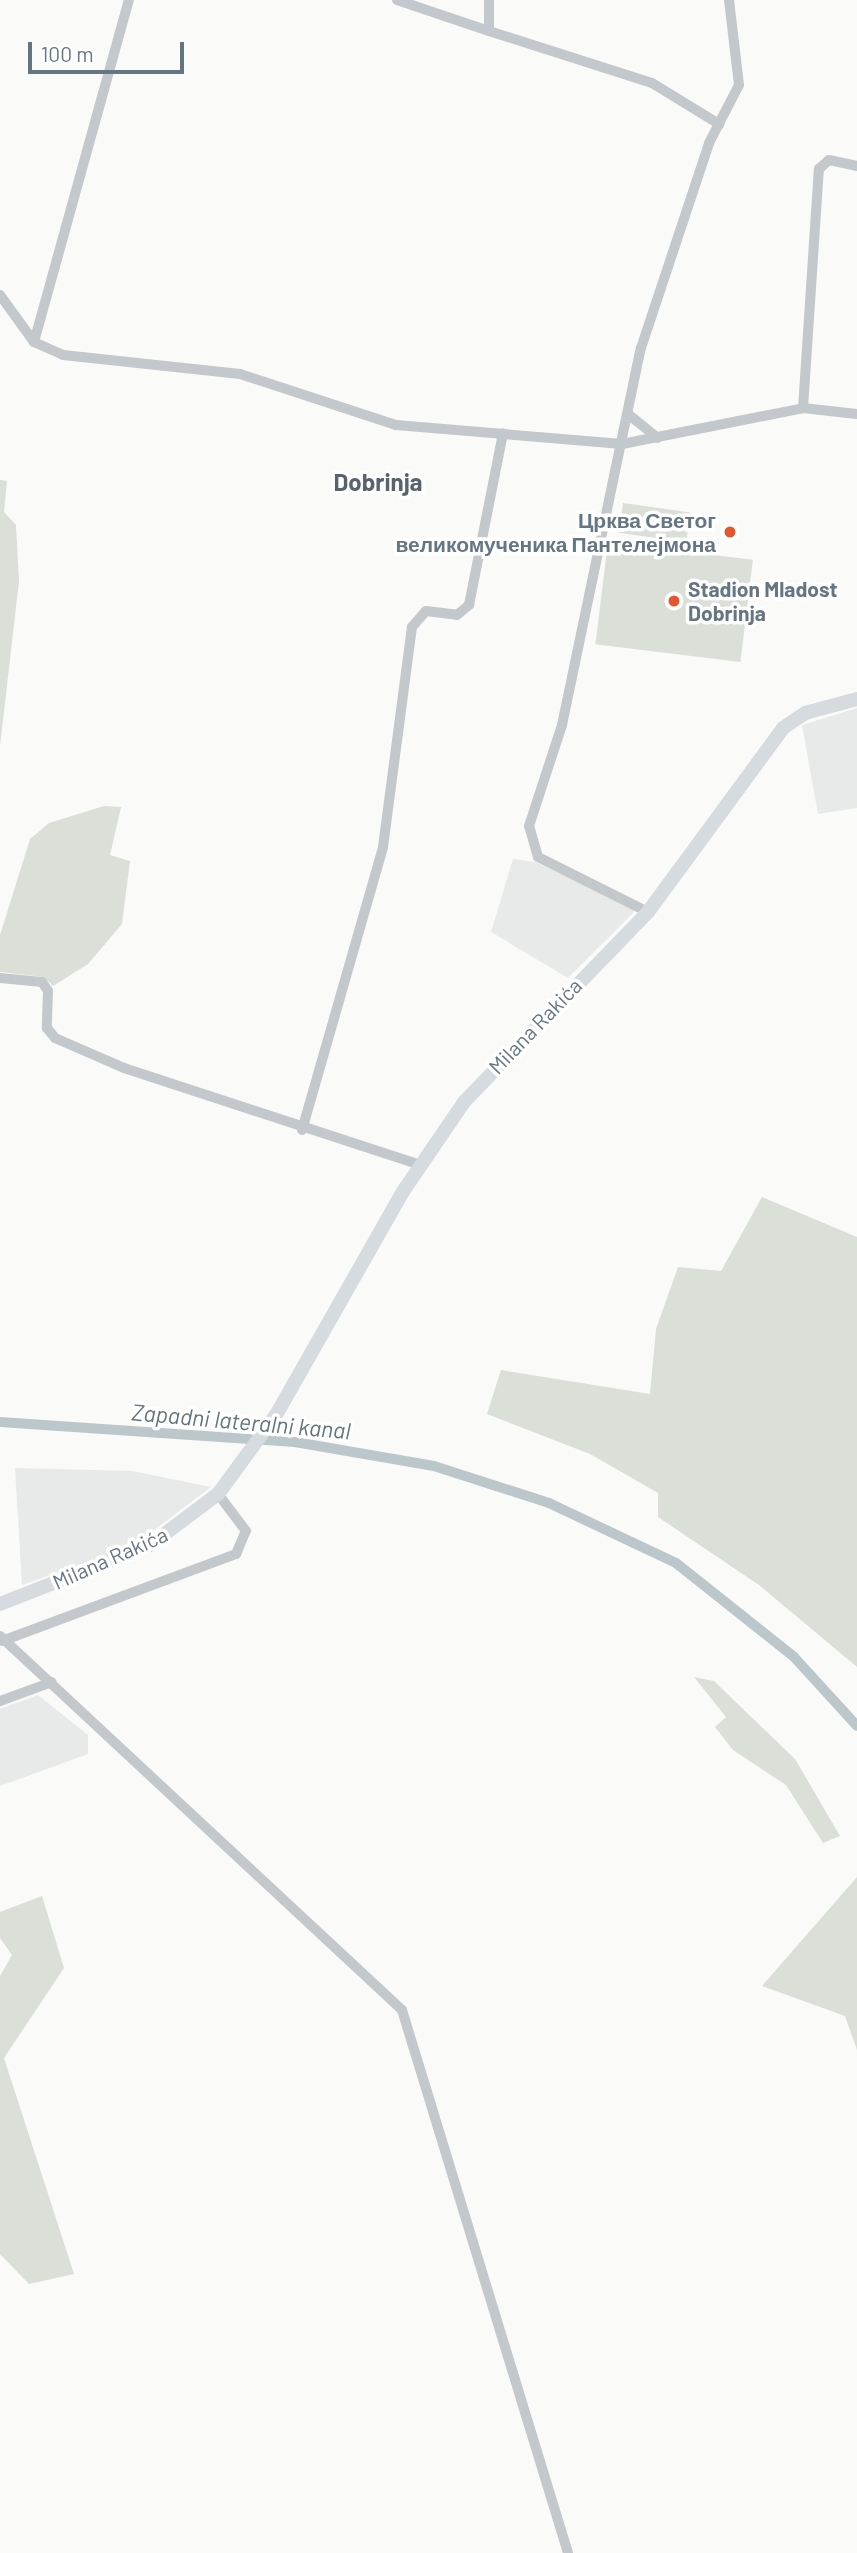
<!DOCTYPE html>
<html>
<head>
<meta charset="utf-8">
<style>
	body { margin:0 }
	#map { position:relative; width:857px; height:2553px; overflow:hidden; background:#fafaf8; font-family:Barlow,sans-serif }
	div>[style] { position:absolute }
	.built>* { inset:0; background:#e8e9e9 }
	.green>* { inset:0; background:#dadfd7; transform-origin:0 0 }
	.canal>* { height:10px; margin:-5px; padding:0 5px; transform-origin:5px; border-radius:5px; background:#bbc7cb }
	.minor>* { height:10px; margin:-5px; padding:0 5px; transform-origin:5px; border-radius:5px; background:#c3c8cc }
	.major>* { height:14px; margin:-7px; padding:0 7px; transform-origin:7px; border-radius:7px; background:#d6dbdf }
	.dots>* { width:19px; height:19px; translate:-50% -50%; box-sizing:border-box; border:4px solid #fff; border-radius:50% }
	span { translate:-50% -50%; white-space:nowrap; text-align:center; line-height:1.15; -webkit-text-stroke:7px #fff; paint-order:stroke }
	.poi-label { font-size:21px; color:#657683; font-weight:700 }
	.right { translate:-100% -50%; text-align:right }
	.left { translate:0 -50%; text-align:left }
	.street-label { font-size:21px; color:#657683 }
	.water-label { font-size:23px; color:#60757c; font-style:italic }
	.quarter-label { font-size:24px; color:#57646e; font-weight:700 }
	.scale { position:absolute; left:28px; top:42px; width:156px; height:32px; box-sizing:border-box; border:4px solid #657683; border-top:0; padding-left:9px; font-size:21px; line-height:24px; white-space:nowrap; color:#657683; -webkit-text-stroke:5px #fff; paint-order:stroke }
</style>
</head>
<body>
<div id="map">
	<div class="built">
		<div style="clip-path:polygon(857px 708px,857px 808px,818px 814px,802px 725px)"></div>
		<div style="clip-path:polygon(513px 859px,535px 862px,637px 909px,568px 978px,491px 932px)"></div>
		<div style="clip-path:polygon(15px 1468px,132px 1471px,211px 1487px,133px 1546px,22px 1585px)"></div>
		<div style="clip-path:polygon(38px 1695px,88px 1735px,88px 1754px,0 1786px,0 1709px)"></div>
	</div>
	<div class="green">
		<div style="clip-path:polygon(0 480px,7px 481px,4px 512px,16px 525px,19px 581px,0 746px)"></div>
		<div style="left:623px;top:503px;width:68px;height:30px;rotate:8deg"></div>
		<div style="left:608px;top:542px;width:146px;height:103px;rotate:7deg"></div>
		<div style="clip-path:polygon(104px 806px,121px 807px,110px 855px,130px 861px,122px 924px,88px 964px,53px 986px,44px 977px,0 972px,0 935px,30px 839px,49px 823px)"></div>
		<div style="clip-path:polygon(762px 1197px,857px 1237px,857px 1667px,759px 1585px,658px 1517px,658px 1493px,590px 1454px,487px 1414px,501px 1370px,650px 1394px,656px 1329px,678px 1267px,721px 1271px)"></div>
		<div style="clip-path:polygon(694px 1677px,714px 1681px,795px 1759px,840px 1836px,823px 1843px,786px 1785px,733px 1750px,715px 1727px,726px 1717px)"></div>
		<div style="clip-path:polygon(857px 1877px,857px 2050px,845px 2016px,762px 1986px)"></div>
		<div style="clip-path:polygon(42px 1896px,64px 1968px,4px 2058px,74px 2274px,29px 2284px,0 2254px,0 1976px,12px 1955px,0 1938px,0 1912px)"></div>
	</div>
	<div class="canal">
		<div style="left:0;top:1422px;width:296px;rotate:3.9deg"></div>
		<div style="left:295px;top:1442px;width:141px;rotate:9.8deg"></div>
		<div style="left:434px;top:1466px;width:121px;rotate:17.8deg"></div>
		<div style="left:549px;top:1503px;width:140px;rotate:25.3deg"></div>
		<div style="left:676px;top:1563px;width:151px;rotate:38.5deg"></div>
		<div style="left:794px;top:1657px;width:93px;rotate:47.6deg"></div>
	</div>
	<div class="minor">
		<div style="left:397px;top:0;width:97px;rotate:18.6deg"></div>
		<div style="left:489px;top:0;width:31px;rotate:90deg"></div>
		<div style="left:489px;top:31px;width:171px;rotate:17.7deg"></div>
		<div style="left:652px;top:83px;width:79px;rotate:31.5deg"></div>
		<div style="left:0;top:295px;width:58px;rotate:54.1deg"></div>
		<div style="left:34px;top:342px;width:32px;rotate:24deg"></div>
		<div style="left:63px;top:355px;width:178px;rotate:6.1deg"></div>
		<div style="left:240px;top:374px;width:164px;rotate:18.1deg"></div>
		<div style="left:396px;top:425px;width:227px;rotate:4.8deg"></div>
		<div style="left:622px;top:444px;width:185px;rotate:-11.2deg"></div>
		<div style="left:803px;top:408px;width:54px;rotate:6.3deg"></div>
		<div style="left:34px;top:342px;width:355px;rotate:-74.5deg"></div>
		<div style="left:803px;top:408px;width:240px;rotate:-86.2deg"></div>
		<div style="left:819px;top:169px;width:13px;rotate:-42deg"></div>
		<div style="left:829px;top:160px;width:29px;rotate:12deg"></div>
		<div style="left:628px;top:414px;width:38px;rotate:39deg"></div>
		<div style="left:648px;top:912px;width:123px;rotate:-153.4deg"></div>
		<div style="left:538px;top:857px;width:32px;rotate:-106deg"></div>
		<div style="left:529px;top:826px;width:106px;rotate:-71.9deg"></div>
		<div style="left:562px;top:725px;width:385px;rotate:-78.2deg"></div>
		<div style="left:641px;top:348px;width:216px;rotate:-71.6deg"></div>
		<div style="left:709px;top:143px;width:65px;rotate:-62.7deg"></div>
		<div style="left:739px;top:85px;width:86px;rotate:-96.7deg"></div>
		<div style="left:0;top:978px;width:42px;rotate:5.4deg"></div>
		<div style="left:42px;top:982px;width:11px;rotate:56deg"></div>
		<div style="left:48px;top:991px;width:37px;rotate:92deg"></div>
		<div style="left:47px;top:1028px;width:13px;rotate:51deg"></div>
		<div style="left:55px;top:1038px;width:75px;rotate:23.5deg"></div>
		<div style="left:124px;top:1068px;width:312px;rotate:18.1deg"></div>
		<div style="left:302px;top:1130px;width:294px;rotate:-74deg"></div>
		<div style="left:383px;top:847px;width:222px;rotate:-82.5deg"></div>
		<div style="left:412px;top:627px;width:21px;rotate:-49deg"></div>
		<div style="left:426px;top:611px;width:31px;rotate:7deg"></div>
		<div style="left:457px;top:615px;width:16px;rotate:-40deg"></div>
		<div style="left:469px;top:605px;width:175px;rotate:-78.8deg"></div>
		<div style="left:0;top:1636px;width:549px;rotate:42.93deg"></div>
		<div style="left:402px;top:2010px;width:568px;rotate:73deg"></div>
		<div style="left:2px;top:1641px;width:250px;rotate:-20.4deg"></div>
		<div style="left:236px;top:1554px;width:25px;rotate:-67deg"></div>
		<div style="left:246px;top:1531px;width:46px;rotate:-127.1deg"></div>
		<div style="left:0;top:1701px;width:55px;rotate:-20.1deg"></div>
	</div>
	<div class="major">
		<div style="left:0;top:1604px;width:161px;rotate:-21.5deg"></div>
		<div style="left:150px;top:1545px;width:85px;rotate:-36.9deg"></div>
		<div style="left:218px;top:1494px;width:98px;rotate:-53.7deg"></div>
		<div style="left:276px;top:1415px;width:255px;rotate:-60.4deg"></div>
		<div style="left:402px;top:1193px;width:110px;rotate:-55.7deg"></div>
		<div style="left:464px;top:1102px;width:264px;rotate:-45.9deg"></div>
		<div style="left:648px;top:912px;width:228px;rotate:-53.7deg"></div>
		<div style="left:783px;top:728px;width:27px;rotate:-34deg"></div>
		<div style="left:805px;top:713px;width:54px;rotate:-15.1deg"></div>
	</div>
	<div class="dots">
		<div style="left:730px;top:532px;background:#e4572e"></div>
		<div style="left:674px;top:601px;background:#e4572e"></div>
	</div>
	<div class="poi-label">
		<span class="right" style="left:716px;top:532px">Црква Светог<br>великомученика Пантелејмона</span>
		<span class="left" style="left:688px;top:601px">Stadion Mladost<br>Dobrinja</span>
	</div>
	<div class="street-label">
		<span style="left:535px;top:1026px;rotate:-46deg">Milana Rakića</span>
		<span style="left:110px;top:1558px;rotate:-24deg">Milana Rakića</span>
	</div>
	<div class="water-label">
		<span style="left:241px;top:1421px;rotate:5deg">Zapadni lateralni kanal</span>
	</div>
	<div class="quarter-label">
		<span style="left:378px;top:482px">Dobrinja</span>
	</div>
	<div class="scale">100 m</div>
</div>
</body>
</html>
